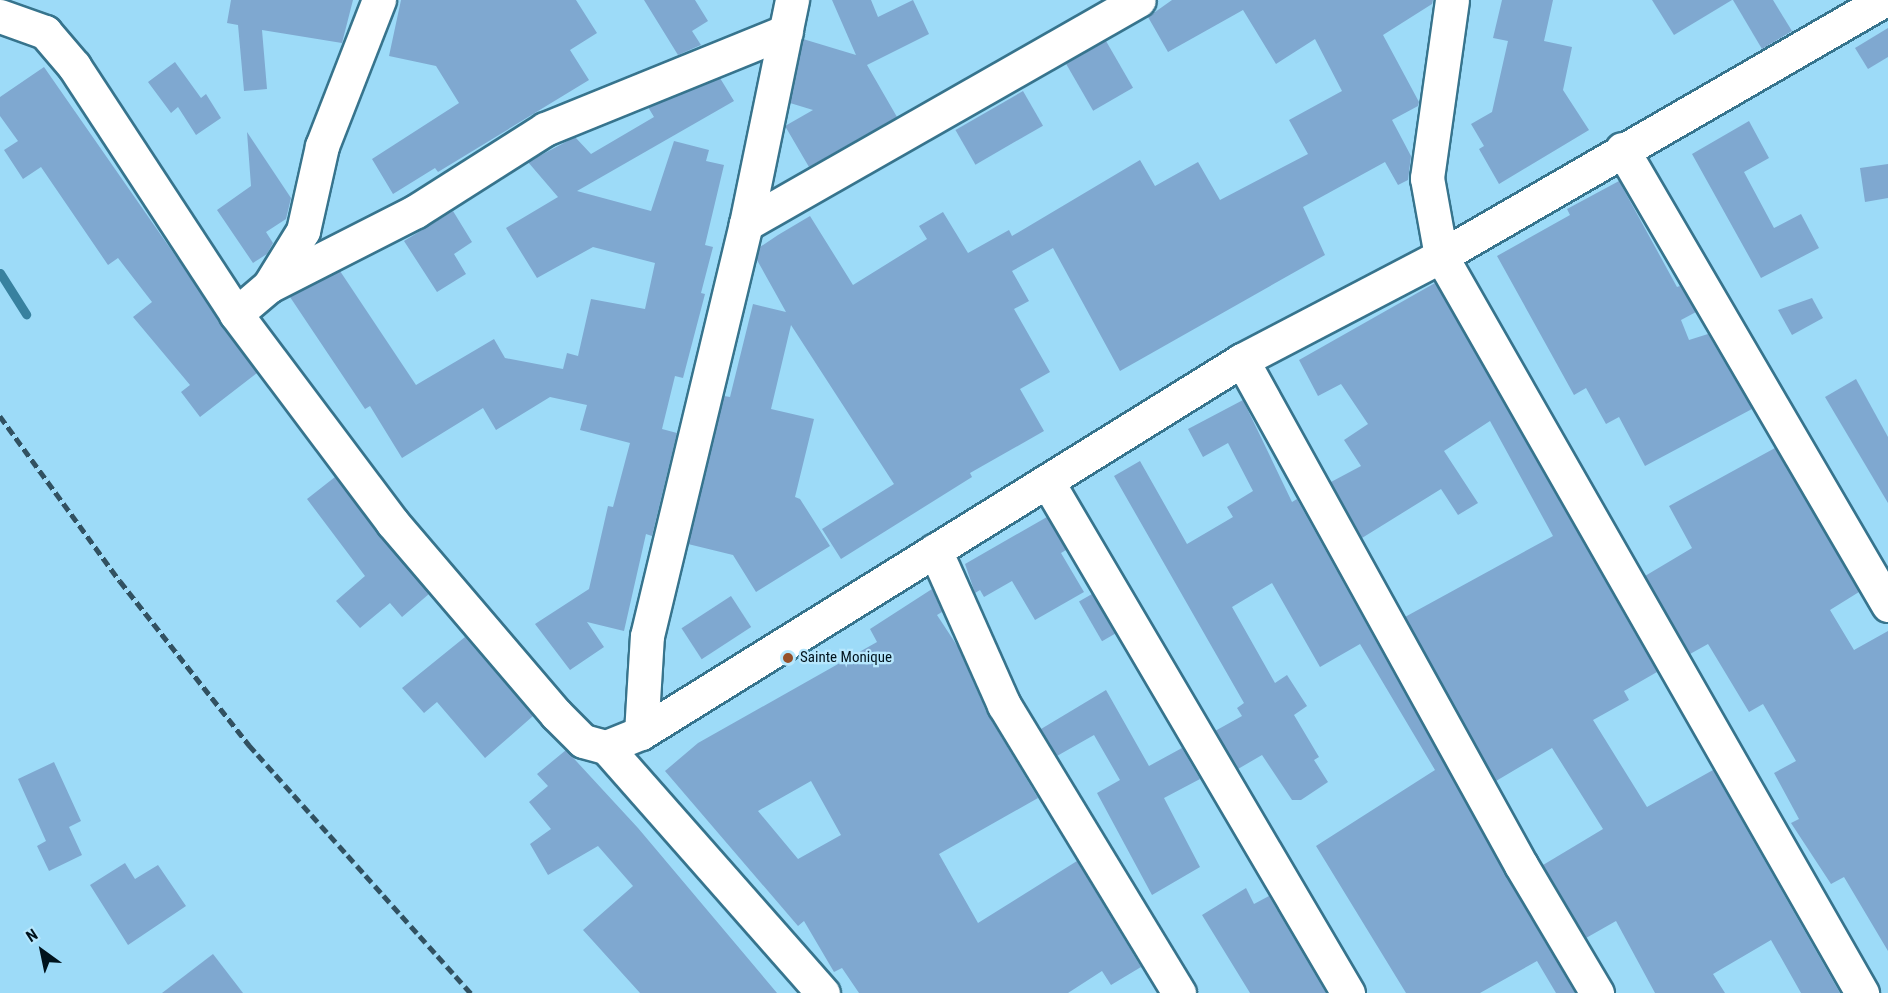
<!DOCTYPE html>
<html>
<head>
<meta charset="utf-8">
<style>
	body { margin:0 }
	#map { position:relative; width:1888px; height:993px; overflow:hidden; background:#9ddbf8; font-family:"Roboto Condensed",sans-serif }
	div>[style] { position:absolute }
	.stream>* { height:9px; margin:-4.5px; padding:0 4.5px; transform-origin:4.5px; border-radius:4.5px; background:#38819f }
	.building>* { inset:0; background:#7fa8d0; transform-origin:0 0 }
	.roads { filter:drop-shadow(2px 0 #37748d) drop-shadow(-2px 0 #37748d) drop-shadow(0 2px #37748d) drop-shadow(0 -2px #37748d) }
	.minor>* { height:33px; margin:-16.5px; padding:0 16.5px; transform-origin:16.5px; border-radius:16.5px; background:#fff }
	.tertiary>* { height:33px; margin:-16.5px; padding:0 16.5px; transform-origin:16.5px; border-radius:16.5px; background:#fff }
	.rail>* { height:4.5px; margin-top:-2.25px; transform-origin:0; background:repeating-linear-gradient(90deg,#315161 0 9px,transparent 0 13.5px) }
	.dots>* { width:16px; height:16px; translate:-50% -50%; box-sizing:border-box; border:3px solid #b6e7fd; border-radius:50% }
	span { translate:-50% -50%; white-space:nowrap; text-align:center; line-height:1.15; -webkit-text-stroke:4.5px #b6e7fd; paint-order:stroke }
	.poi-label { font-size:15px; color:#00131d }
	.left { translate:0 -50%; text-align:left }
	.north { position:absolute; left:12px; top:921px; width:60px; height:60px; -webkit-text-stroke:4px #b6e7fd; paint-order:stroke; rotate:327deg; font-size:16px; font-weight:700; line-height:24px; text-align:center; color:#00131d }
	.north::after { content:''; display:block; margin:auto; width:21px; height:27px; background:#00131d; clip-path:polygon(50% 0,100% 100%,50% 72%,0 100%) }
</style>
</head>
<body>
<div id="map">
	<div class="stream">
		<div style="left:0;top:273px;width:49px;rotate:57.6deg"></div>
	</div>
	<div class="building">
		<div style="clip-path:polygon(231px 0,353px 0,342px 43px,262px 30px,267px 89px,244px 91px,238px 25px,227px 23px)"></div>
		<div style="clip-path:polygon(401px 0,576px 0,597px 33px,570px 50px,589px 80px,438px 172px,435px 168px,393px 194px,372px 159px,459px 103px,436px 66px,389px 56px)"></div>
		<div style="clip-path:polygon(644px 0,695px 0,708px 21px,692px 31px,701px 45px,678px 55px)"></div>
		<div style="clip-path:polygon(832px 0,871px 0,878px 17px,913px 0,929px 34px,867px 65px,897px 117px,809px 167px,785px 126px,813px 110px,790px 103px,803px 39px,856px 55px)"></div>
		<div style="clip-path:polygon(1172px 0,1433px 0,1432px 4px,1383px 35px,1419px 102px,1418px 106px,1392px 120px,1411px 156px,1408px 180px,1398px 185px,1385px 162px,1303px 207px,1325px 255px,1120px 371px,1053px 248px,1012px 271px,1029px 301px,1014px 309px,1050px 372px,1020px 389px,1044px 431px,970px 473px,972px 477px,841px 559px,822px 529px,894px 484px,791px 325px,771px 409px,814px 419px,795px 497px,800px 499px,830px 546px,756px 592px,733px 555px,688px 544px,724px 396px,730px 397px,753px 304px,786px 312px,757px 260px,760px 247px,778px 235px,810px 216px,853px 285px,927px 239px,919px 226px,943px 212px,968px 253px,1009px 230px,1012px 236px,1140px 160px,1155px 186px,1198px 162px,1220px 200px,1308px 154px,1289px 120px,1342px 91px,1315px 39px,1276px 64px,1243px 10px,1168px 52px,1148px 17px)"></div>
		<div style="clip-path:polygon(1502px 0,1553px 0,1544px 41px,1572px 47px,1563px 90px,1589px 130px,1499px 184px,1479px 149px,1484px 146px,1471px 124px,1492px 112px,1508px 41px,1493px 38px)"></div>
		<div style="clip-path:polygon(1652px 0,1732px 0,1674px 35px)"></div>
		<div style="clip-path:polygon(1733px 0,1773px 0,1792px 31px,1762px 49px)"></div>
		<div style="clip-path:polygon(1888px 28px,1888px 57px,1868px 69px,1855px 48px)"></div>
		<div style="left:1106px;top:41px;width:54px;height:46px;rotate:60deg"></div>
		<div style="clip-path:polygon(175px 62px,201px 98px,206px 94px,221px 118px,196px 135px,178px 107px,171px 113px,148px 82px)"></div>
		<div style="clip-path:polygon(44px 67px,257px 373px,200px 417px,181px 392px,190px 385px,133px 317px,152px 302px,118px 258px,108px 265px,41px 167px,23px 179px,4px 150px,18px 141px,0 116px,0 97px)"></div>
		<div style="clip-path:polygon(720px 78px,734px 101px,577px 191px,651px 211px,674px 141px,709px 150px,706px 161px,724px 165px,705px 245px,713px 247px,701px 293px,705px 294px,683px 378px,675px 376px,662px 429px,677px 433px,652px 536px,646px 534px,624px 631px,587px 622px,604px 647px,570px 670px,535px 624px,589px 589px,608px 506px,613px 507px,630px 443px,580px 430px,587px 405px,550px 397px,496px 430px,483px 408px,402px 458px,370px 406px,365px 409px,290px 297px,340px 271px,416px 385px,494px 339px,505px 358px,563px 369px,567px 353px,578px 356px,591px 299px,645px 309px,655px 263px,593px 247px,537px 278px,506px 228px,558px 197px,528px 162px,575px 137px,591px 154px,654px 117px,648px 107px)"></div>
		<div style="left:1023px;top:91px;width:40px;height:78px;rotate:60deg"></div>
		<div style="clip-path:polygon(1749px 121px,1769px 158px,1744px 172px,1774px 228px,1801px 214px,1819px 248px,1761px 278px,1692px 154px)"></div>
		<div style="clip-path:polygon(247px 132px,291px 198px,286px 219px,266px 232px,273px 243px,267px 254px,253px 263px,217px 210px,251px 186px)"></div>
		<div style="clip-path:polygon(1888px 164px,1888px 198px,1865px 202px,1860px 168px)"></div>
		<div style="clip-path:polygon(1619px 181px,1677px 287px,1680px 286px,1696px 312px,1681px 320px,1689px 340px,1708px 334px,1752px 409px,1645px 466px,1619px 417px,1606px 424px,1586px 388px,1574px 395px,1497px 256px,1570px 215px,1567px 209px)"></div>
		<div style="clip-path:polygon(453px 211px,472px 242px,454px 254px,466px 274px,437px 292px,404px 241px)"></div>
		<div style="clip-path:polygon(1435px 283px,1657px 672px,1624px 691px,1629px 700px,1593px 720px,1647px 807px,1713px 770px,1840px 993px,1801px 993px,1771px 940px,1713px 974px,1725px 993px,1655px 993px,1616px 921px,1586px 938px,1543px 865px,1603px 829px,1552px 748px,1496px 781px,1405px 617px,1553px 536px,1490px 421px,1444px 451px,1478px 503px,1458px 515px,1441px 489px,1362px 538px,1331px 482px,1361px 466px,1344px 440px,1368px 424px,1341px 384px,1318px 396px,1299px 360px)"></div>
		<div style="clip-path:polygon(1812px 298px,1823px 318px,1792px 335px,1778px 310px)"></div>
		<div style="clip-path:polygon(1856px 379px,1888px 437px,1888px 503px,1825px 397px)"></div>
		<div style="clip-path:polygon(1243px 400px,1292px 502px,1297px 499px,1505px 874px,1575px 993px,1556px 993px,1537px 961px,1480px 993px,1406px 993px,1316px 846px,1435px 770px,1360px 644px,1320px 667px,1272px 583px,1232px 607px,1275px 683px,1287px 675px,1307px 706px,1294px 715px,1319px 757px,1314px 760px,1328px 782px,1301px 800px,1292px 800px,1262px 755px,1238px 769px,1215px 731px,1242px 716px,1237px 708px,1244px 703px,1114px 476px,1140px 461px,1187px 544px,1233px 517px,1227px 507px,1253px 491px,1228px 443px,1203px 457px,1188px 429px)"></div>
		<div style="clip-path:polygon(1775px 448px,1859px 592px,1830px 610px,1854px 650px,1888px 631px,1888px 951px,1844px 877px,1831px 884px,1791px 823px,1799px 819px,1774px 773px,1796px 761px,1763px 704px,1749px 712px,1708px 644px,1690px 654px,1645px 576px,1692px 548px,1669px 506px)"></div>
		<div style="clip-path:polygon(335px 477px,429px 594px,402px 617px,390px 603px,360px 628px,336px 601px,365px 576px,307px 499px)"></div>
		<div style="clip-path:polygon(1047px 517px,1066px 550px,1061px 553px,1084px 592px,1035px 620px,1012px 581px,984px 597px,980px 590px,975px 593px,965px 564px)"></div>
		<div style="clip-path:polygon(evenodd,932px 589px,942px 612px,937px 615px,958px 647px,987px 713px,1038px 798px,939px 854px,978px 923px,1077px 861px,1141px 967px,1111px 985px,1102px 971px,1068px 993px,859px 993px,842px 968px,834px 972px,804px 921px,798px 926px,665px 771px,698px 743px,877px 642px,870px 629px,932px 589px,811px 781px,841px 835px,798px 859px,758px 811px,811px 781px)"></div>
		<div style="left:1092px;top:594px;width:46px;height:15px;rotate:60deg"></div>
		<div style="left:731px;top:596px;width:37px;height:59px;rotate:57deg"></div>
		<div style="clip-path:polygon(465px 637px,533px 716px,485px 758px,437px 702px,424px 713px,402px 688px)"></div>
		<div style="clip-path:polygon(1106px 690px,1149px 766px,1182px 748px,1200px 779px,1164px 798px,1200px 867px,1152px 895px,1097px 793px,1120px 780px,1094px 735px,1057px 756px,1041px 729px)"></div>
		<div style="clip-path:polygon(566px 750px,638px 828px,777px 993px,640px 993px,583px 930px,633px 886px,598px 846px,548px 875px,530px 844px,551px 829px,529px 802px,548px 786px,537px 774px)"></div>
		<div style="clip-path:polygon(54px 762px,81px 821px,69px 827px,82px 855px,49px 871px,37px 846px,46px 841px,18px 779px)"></div>
		<div style="clip-path:polygon(125px 863px,135px 879px,158px 865px,186px 906px,128px 945px,90px 885px)"></div>
		<div style="clip-path:polygon(1246px 888px,1254px 904px,1269px 896px,1326px 993px,1250px 993px,1202px 915px)"></div>
		<div style="clip-path:polygon(213px 954px,243px 993px,162px 993px)"></div>
	</div>
	<div class="roads">
		<div class="minor">
			<div style="left:1452px;top:0;width:180px;rotate:98deg"></div>
			<div style="left:1427px;top:178px;width:79px;rotate:79.8deg"></div>
			<div style="left:1441px;top:256px;width:849px;rotate:60.26deg"></div>
			<div style="left:1622px;top:149px;width:528px;rotate:59.74deg"></div>
			<div style="left:746px;top:224px;width:452px;rotate:-29.7deg"></div>
			<div style="left:269px;top:286px;width:65px;rotate:-58.3deg"></div>
			<div style="left:303px;top:231px;width:87px;rotate:-77.4deg"></div>
			<div style="left:322px;top:146px;width:157px;rotate:-68.7deg"></div>
			<div style="left:236px;top:314px;width:43px;rotate:-40.3deg"></div>
			<div style="left:269px;top:286px;width:165px;rotate:-27deg"></div>
			<div style="left:416px;top:211px;width:153px;rotate:-32.4deg"></div>
			<div style="left:545px;top:129px;width:260px;rotate:-22.1deg"></div>
			<div style="left:1242px;top:360px;width:577px;rotate:61.08deg"></div>
			<div style="left:1521px;top:865px;width:149px;rotate:59.3deg"></div>
			<div style="left:1047px;top:481px;width:594px;rotate:59.55deg"></div>
			<div style="left:935px;top:550px;width:170px;rotate:66deg"></div>
			<div style="left:1004px;top:705px;width:337px;rotate:58.7deg"></div>
			<div style="left:641px;top:733px;width:97px;rotate:-86.5deg"></div>
			<div style="left:647px;top:636px;width:424px;rotate:-76.5deg"></div>
			<div style="left:746px;top:224px;width:229px;rotate:-78.4deg"></div>
			<div style="left:606px;top:747px;width:328px;rotate:48.6deg"></div>
		</div>
		<div class="tertiary">
			<div style="left:0;top:16px;width:48px;rotate:19.6deg"></div>
			<div style="left:45px;top:32px;width:45px;rotate:49.5deg"></div>
			<div style="left:74px;top:66px;width:296px;rotate:56.8deg"></div>
			<div style="left:236px;top:314px;width:260px;rotate:53.1deg"></div>
			<div style="left:392px;top:522px;width:253px;rotate:49.5deg"></div>
			<div style="left:556px;top:714px;width:38px;rotate:45deg"></div>
			<div style="left:583px;top:741px;width:24px;rotate:15deg"></div>
			<div style="left:606px;top:747px;width:38px;rotate:-22deg"></div>
			<div style="left:641px;top:733px;width:707px;rotate:-31.83deg"></div>
			<div style="left:1242px;top:360px;width:225px;rotate:-27.6deg"></div>
			<div style="left:1441px;top:256px;width:512px;rotate:-30.02deg"></div>
		</div>
	</div>
	<div class="rail">
		<div style="left:0;top:416px;width:204px;rotate:54deg"></div>
		<div style="left:120px;top:581px;width:209px;rotate:51.8deg"></div>
		<div style="left:249px;top:745px;width:333px;rotate:48.2deg"></div>
	</div>
	<div class="dots">
		<div style="left:788px;top:658px;background:#965028"></div>
	</div>
	<div class="poi-label">
		<span class="left" style="left:800px;top:658px">Sainte Monique</span>
	</div>
	<div class="north">N</div>
</div>
</body>
</html>
